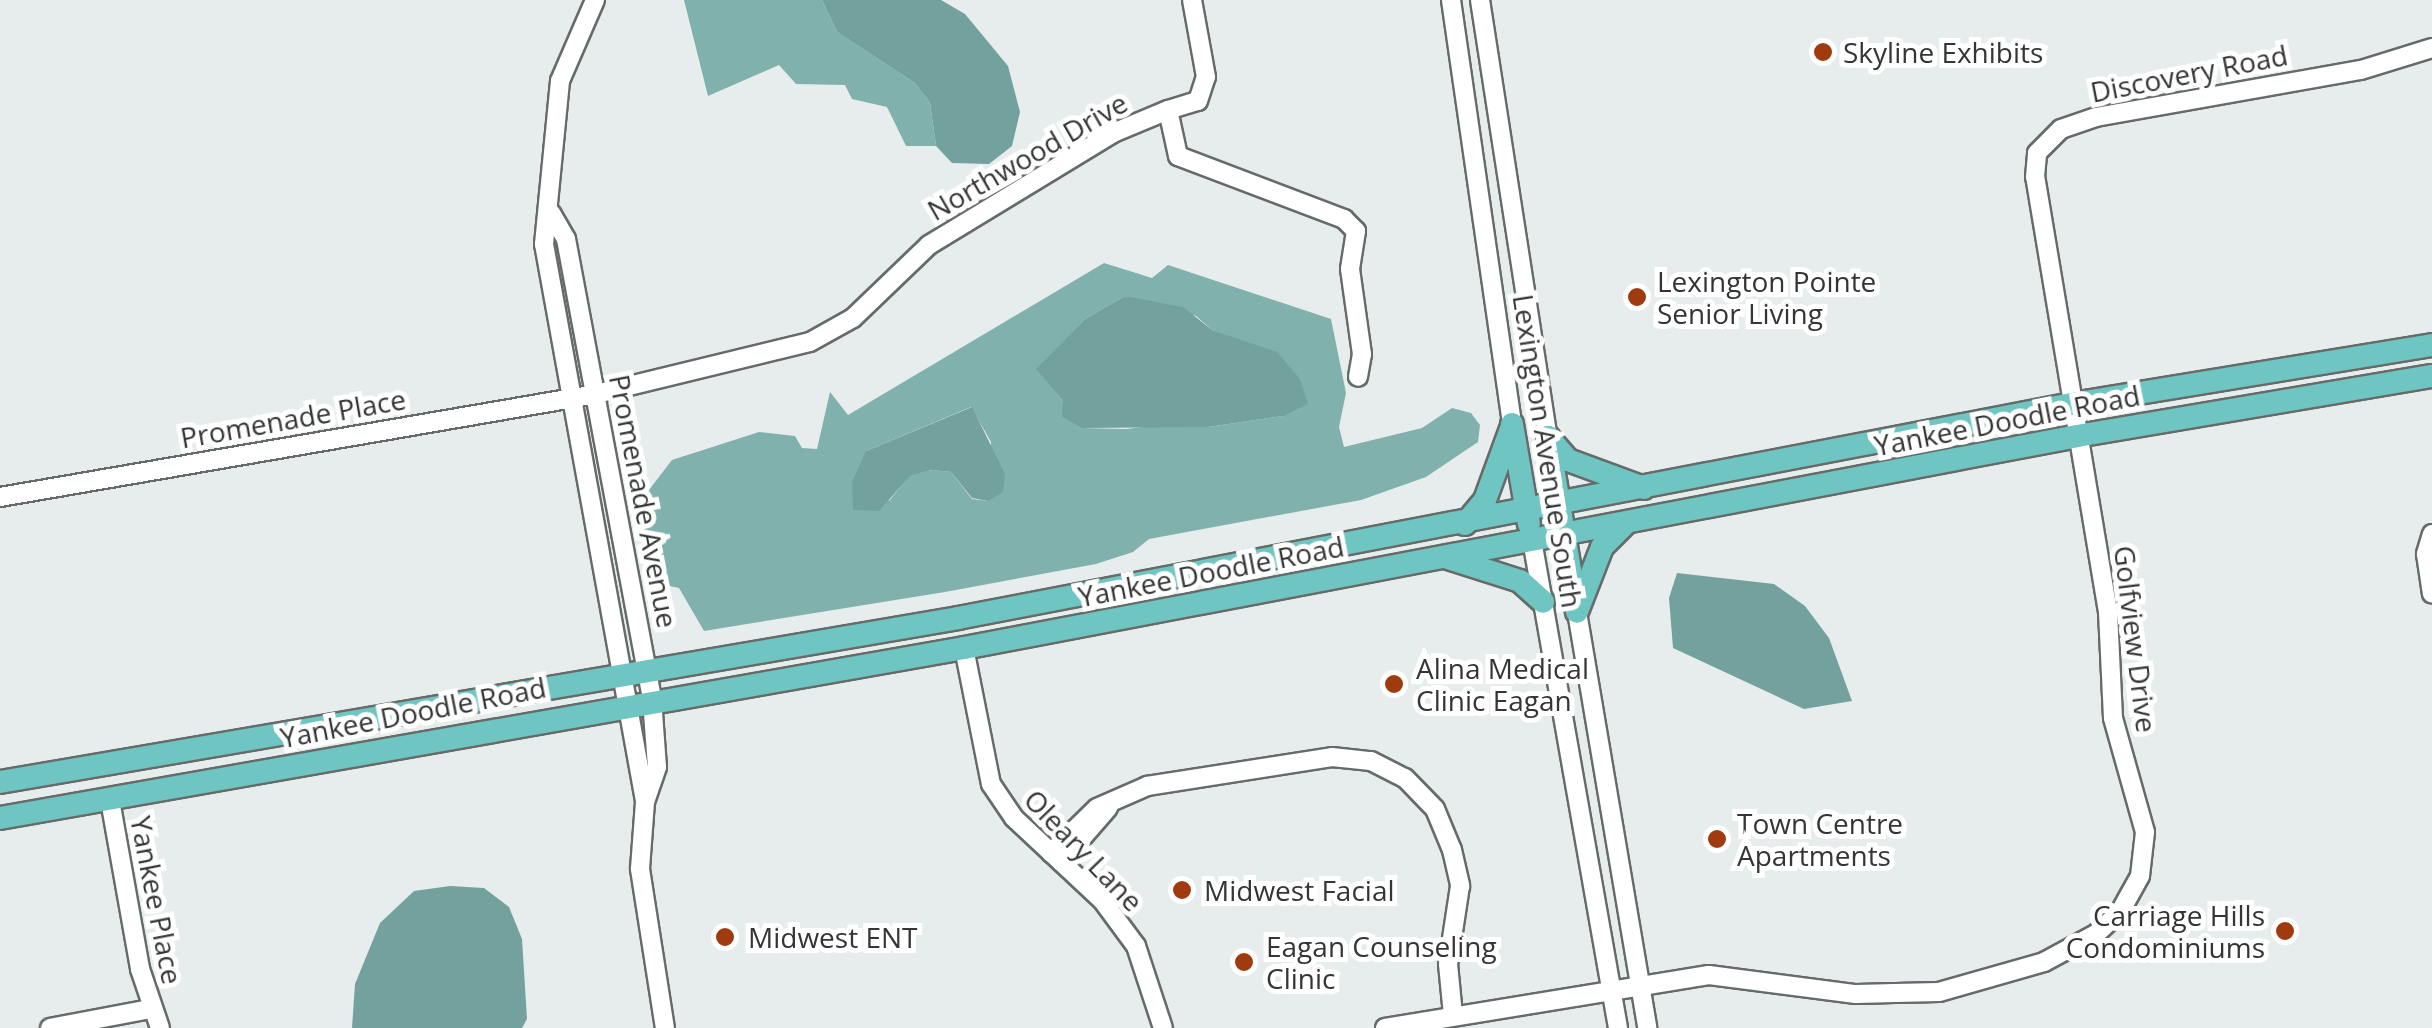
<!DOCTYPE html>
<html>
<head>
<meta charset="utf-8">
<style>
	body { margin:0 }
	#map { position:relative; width:2432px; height:1028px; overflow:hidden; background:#e7edec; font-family:"Open Sans",sans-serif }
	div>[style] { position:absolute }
	.forest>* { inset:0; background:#81b1ad }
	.water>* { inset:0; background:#73a29e }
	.roads { filter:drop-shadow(2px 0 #666b6a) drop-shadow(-2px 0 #666b6a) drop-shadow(0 2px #666b6a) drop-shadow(0 -2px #666b6a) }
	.minor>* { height:18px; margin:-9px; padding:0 9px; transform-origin:9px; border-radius:9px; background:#fff }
	.major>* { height:22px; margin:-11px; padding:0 11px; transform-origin:11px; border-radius:11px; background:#6ec5c1 }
	.dots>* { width:28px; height:28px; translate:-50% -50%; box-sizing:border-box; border:5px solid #fff; border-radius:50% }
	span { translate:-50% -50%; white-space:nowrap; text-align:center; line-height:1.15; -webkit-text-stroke:10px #fff; paint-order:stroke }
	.poi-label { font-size:28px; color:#343636 }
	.left { translate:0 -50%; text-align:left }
	.right { translate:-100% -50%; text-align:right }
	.street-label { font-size:28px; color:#343636 }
</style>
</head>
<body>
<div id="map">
	<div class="forest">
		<div style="clip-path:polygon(684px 0,822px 0,837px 32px,915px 83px,930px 103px,936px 146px,906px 146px,887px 107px,852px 99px,845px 85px,796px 84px,779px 65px,708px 96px)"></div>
		<div style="clip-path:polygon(evenodd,1104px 263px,1152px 278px,1168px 265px,1331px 319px,1346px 393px,1339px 427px,1344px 447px,1422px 428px,1452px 408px,1471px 413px,1480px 425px,1478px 442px,1426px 477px,1361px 500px,1149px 539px,1133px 552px,1096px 564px,945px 592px,704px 631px,679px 588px,656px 583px,647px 566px,642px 499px,672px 460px,759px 432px,795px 436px,802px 448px,817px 449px,830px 392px,848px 415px,1104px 263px,1125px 296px,1196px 316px,1212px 330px,1243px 342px,1283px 416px,1208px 427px,1178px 423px,1126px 429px,1081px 428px,1063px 417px,1063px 401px,1037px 369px,1085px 319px,1125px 296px,1104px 263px,971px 407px,991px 442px,988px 501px,972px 499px,951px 472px,933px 470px,911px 474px,889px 501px,866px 451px,971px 407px)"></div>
	</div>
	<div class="water">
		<div style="clip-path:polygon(822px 0,941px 0,965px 14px,1008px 66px,1020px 112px,1012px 146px,989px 164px,952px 163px,936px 146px,930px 103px,915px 83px,837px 32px)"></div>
		<div style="clip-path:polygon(1125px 296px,1183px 307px,1212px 330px,1277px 352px,1300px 379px,1308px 404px,1283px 416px,1208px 427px,1081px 428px,1062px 417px,1063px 401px,1036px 369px,1085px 319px)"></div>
		<div style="clip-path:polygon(972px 407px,1005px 474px,1003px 492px,988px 501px,972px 498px,951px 472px,932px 470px,911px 475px,879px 511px,853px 510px,852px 482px,866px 451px)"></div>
		<div style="clip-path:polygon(1677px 573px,1774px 584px,1805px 606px,1829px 638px,1852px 701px,1804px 709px,1673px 648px,1669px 598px)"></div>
		<div style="clip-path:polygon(450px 886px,484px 888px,509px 907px,522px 939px,527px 1019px,522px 1028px,352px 1028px,355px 984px,380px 923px,414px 891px)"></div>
	</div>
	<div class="roads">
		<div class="minor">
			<div style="left:595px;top:0;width:88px;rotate:113.4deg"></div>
			<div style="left:560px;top:81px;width:164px;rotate:95.6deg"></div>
			<div style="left:544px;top:244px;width:566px;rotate:79.72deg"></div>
			<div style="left:1451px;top:0;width:428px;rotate:81.8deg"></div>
			<div style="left:1480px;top:0;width:442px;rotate:81.2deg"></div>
			<div style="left:1168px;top:110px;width:31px;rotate:-17deg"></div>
			<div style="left:1198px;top:101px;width:25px;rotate:-72deg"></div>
			<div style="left:1206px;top:77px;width:78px;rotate:-100.3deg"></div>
			<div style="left:551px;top:213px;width:30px;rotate:60deg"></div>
			<div style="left:566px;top:239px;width:468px;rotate:79.4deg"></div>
			<div style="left:652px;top:699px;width:68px;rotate:85.8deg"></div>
			<div style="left:657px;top:767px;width:37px;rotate:109deg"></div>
			<div style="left:645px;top:802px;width:67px;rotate:94.3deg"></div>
			<div style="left:640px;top:869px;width:161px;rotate:81.1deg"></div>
			<div style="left:0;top:497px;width:605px;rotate:-9.8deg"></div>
			<div style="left:596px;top:394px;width:220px;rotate:-13.7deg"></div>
			<div style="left:810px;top:342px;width:49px;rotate:-29.2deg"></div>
			<div style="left:853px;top:318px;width:105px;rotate:-43.8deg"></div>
			<div style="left:929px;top:245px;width:215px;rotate:-31.3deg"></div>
			<div style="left:1113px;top:133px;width:60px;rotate:-22.7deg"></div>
			<div style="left:1168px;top:110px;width:47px;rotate:77.7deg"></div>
			<div style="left:1178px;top:156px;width:178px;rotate:20.8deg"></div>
			<div style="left:1344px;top:219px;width:17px;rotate:45deg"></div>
			<div style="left:1356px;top:231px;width:38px;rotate:99deg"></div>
			<div style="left:1350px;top:269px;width:86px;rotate:82deg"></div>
			<div style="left:1362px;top:354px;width:23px;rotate:100deg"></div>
			<div style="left:2432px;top:534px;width:21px;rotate:107deg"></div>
			<div style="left:2426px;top:554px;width:40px;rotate:81.5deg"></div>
			<div style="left:1532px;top:540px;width:496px;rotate:80deg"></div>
			<div style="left:1577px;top:612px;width:422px;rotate:80.4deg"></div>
			<div style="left:964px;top:648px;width:139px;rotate:78.8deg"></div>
			<div style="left:991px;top:784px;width:41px;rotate:55.9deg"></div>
			<div style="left:1014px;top:818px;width:120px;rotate:43deg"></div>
			<div style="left:1102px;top:900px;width:57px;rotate:53.5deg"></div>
			<div style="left:1136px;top:946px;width:86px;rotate:71.8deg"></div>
			<div style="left:110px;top:800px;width:172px;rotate:79.9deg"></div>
			<div style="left:140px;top:969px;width:62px;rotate:71.3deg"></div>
			<div style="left:1051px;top:853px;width:64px;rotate:-44.4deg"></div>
			<div style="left:1097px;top:808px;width:55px;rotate:-23.7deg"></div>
			<div style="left:1147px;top:786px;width:187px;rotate:-8.9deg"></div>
			<div style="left:1332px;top:757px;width:39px;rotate:6deg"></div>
			<div style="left:1371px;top:761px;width:38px;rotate:27deg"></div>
			<div style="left:1405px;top:778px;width:43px;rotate:45.9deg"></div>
			<div style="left:1435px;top:809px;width:44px;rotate:67.5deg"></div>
			<div style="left:1452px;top:850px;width:37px;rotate:77deg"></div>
			<div style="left:1460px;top:886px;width:79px;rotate:98.7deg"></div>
			<div style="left:1448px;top:964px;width:51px;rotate:84.4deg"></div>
			<div style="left:1061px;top:862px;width:72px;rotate:-49deg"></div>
			<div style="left:50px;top:1028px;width:103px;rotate:-10.7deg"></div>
			<div style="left:1385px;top:1028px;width:328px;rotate:-9.3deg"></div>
			<div style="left:1709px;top:975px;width:148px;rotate:7.4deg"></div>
			<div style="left:1856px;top:994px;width:83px;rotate:-1.4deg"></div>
			<div style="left:1939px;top:992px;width:109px;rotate:-15.9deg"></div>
			<div style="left:2044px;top:962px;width:59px;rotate:-28.3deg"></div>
			<div style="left:2096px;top:934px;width:33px;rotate:-43deg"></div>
			<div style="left:2120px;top:912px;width:41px;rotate:-60.9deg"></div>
			<div style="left:2140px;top:876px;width:44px;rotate:-83.5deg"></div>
			<div style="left:2145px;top:832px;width:118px;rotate:-105.7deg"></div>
			<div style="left:2113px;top:718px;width:106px;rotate:-92.7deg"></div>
			<div style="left:2108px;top:612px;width:441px;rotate:-99.5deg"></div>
			<div style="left:2035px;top:177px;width:24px;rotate:-85deg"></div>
			<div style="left:2037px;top:153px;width:34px;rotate:-45deg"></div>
			<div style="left:2061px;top:129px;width:37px;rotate:-19deg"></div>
			<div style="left:2096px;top:117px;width:269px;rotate:-10.1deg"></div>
			<div style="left:2361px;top:70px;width:74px;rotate:-17.2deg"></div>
		</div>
		<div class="major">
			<div style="left:1512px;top:424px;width:101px;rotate:80.4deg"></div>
			<div style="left:1548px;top:437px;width:177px;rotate:80.6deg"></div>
			<div style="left:1548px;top:437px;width:30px;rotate:49deg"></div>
			<div style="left:1568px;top:460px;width:81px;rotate:20.2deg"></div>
			<div style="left:1465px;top:524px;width:31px;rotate:-50deg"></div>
			<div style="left:1485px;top:500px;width:76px;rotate:-69.9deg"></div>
			<div style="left:1448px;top:558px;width:76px;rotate:17.7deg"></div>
			<div style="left:1520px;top:581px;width:31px;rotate:42deg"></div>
			<div style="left:1578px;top:609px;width:66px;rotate:-68.8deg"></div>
			<div style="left:1602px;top:547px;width:35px;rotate:-45deg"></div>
			<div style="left:0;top:782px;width:972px;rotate:-9.71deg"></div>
			<div style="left:958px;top:618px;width:1134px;rotate:-10.87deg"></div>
			<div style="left:2072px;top:404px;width:365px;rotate:-9.3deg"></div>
			<div style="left:0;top:818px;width:979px;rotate:-10deg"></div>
			<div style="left:964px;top:648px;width:1133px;rotate:-10.78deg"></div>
			<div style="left:2077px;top:436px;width:360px;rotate:-9.6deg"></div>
		</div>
	</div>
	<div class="dots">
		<div style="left:1823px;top:52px;background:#a03b10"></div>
		<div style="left:1637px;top:297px;background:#a03b10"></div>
		<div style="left:1394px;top:684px;background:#a03b10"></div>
		<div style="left:1717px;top:839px;background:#a03b10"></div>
		<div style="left:1182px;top:890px;background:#a03b10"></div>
		<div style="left:2285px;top:931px;background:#a03b10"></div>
		<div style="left:725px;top:937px;background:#a03b10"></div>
		<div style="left:1244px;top:962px;background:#a03b10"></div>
	</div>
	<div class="poi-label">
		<span class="left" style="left:1843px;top:52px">Skyline Exhibits</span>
		<span class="left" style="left:1657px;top:297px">Lexington Pointe<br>Senior Living</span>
		<span class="left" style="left:1416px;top:684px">Alina Medical<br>Clinic Eagan</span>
		<span class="left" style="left:1737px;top:839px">Town Centre<br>Apartments</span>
		<span class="left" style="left:1204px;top:890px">Midwest Facial</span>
		<span class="right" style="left:2265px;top:931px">Carriage Hills<br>Condominiums</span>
		<span class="left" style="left:748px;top:937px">Midwest ENT</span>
		<span class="left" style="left:1266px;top:962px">Eagan Counseling<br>Clinic</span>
	</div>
	<div class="street-label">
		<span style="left:2189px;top:73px;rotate:-11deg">Discovery Road</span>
		<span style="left:1027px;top:156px;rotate:-30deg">Northwood Drive</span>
		<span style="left:293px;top:418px;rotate:-10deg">Promenade Place</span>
		<span style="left:2007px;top:420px;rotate:-11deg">Yankee Doodle Road</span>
		<span style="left:1548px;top:451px;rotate:81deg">Lexington Avenue South</span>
		<span style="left:644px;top:501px;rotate:79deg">Promenade Avenue</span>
		<span style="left:1211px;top:571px;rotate:-11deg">Yankee Doodle Road</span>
		<span style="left:2136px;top:639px;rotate:83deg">Golfview Drive</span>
		<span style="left:413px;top:712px;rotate:-11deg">Yankee Doodle Road</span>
		<span style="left:1084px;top:850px;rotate:46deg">Oleary Lane</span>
		<span style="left:157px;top:900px;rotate:79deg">Yankee Place</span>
	</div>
</div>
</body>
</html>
